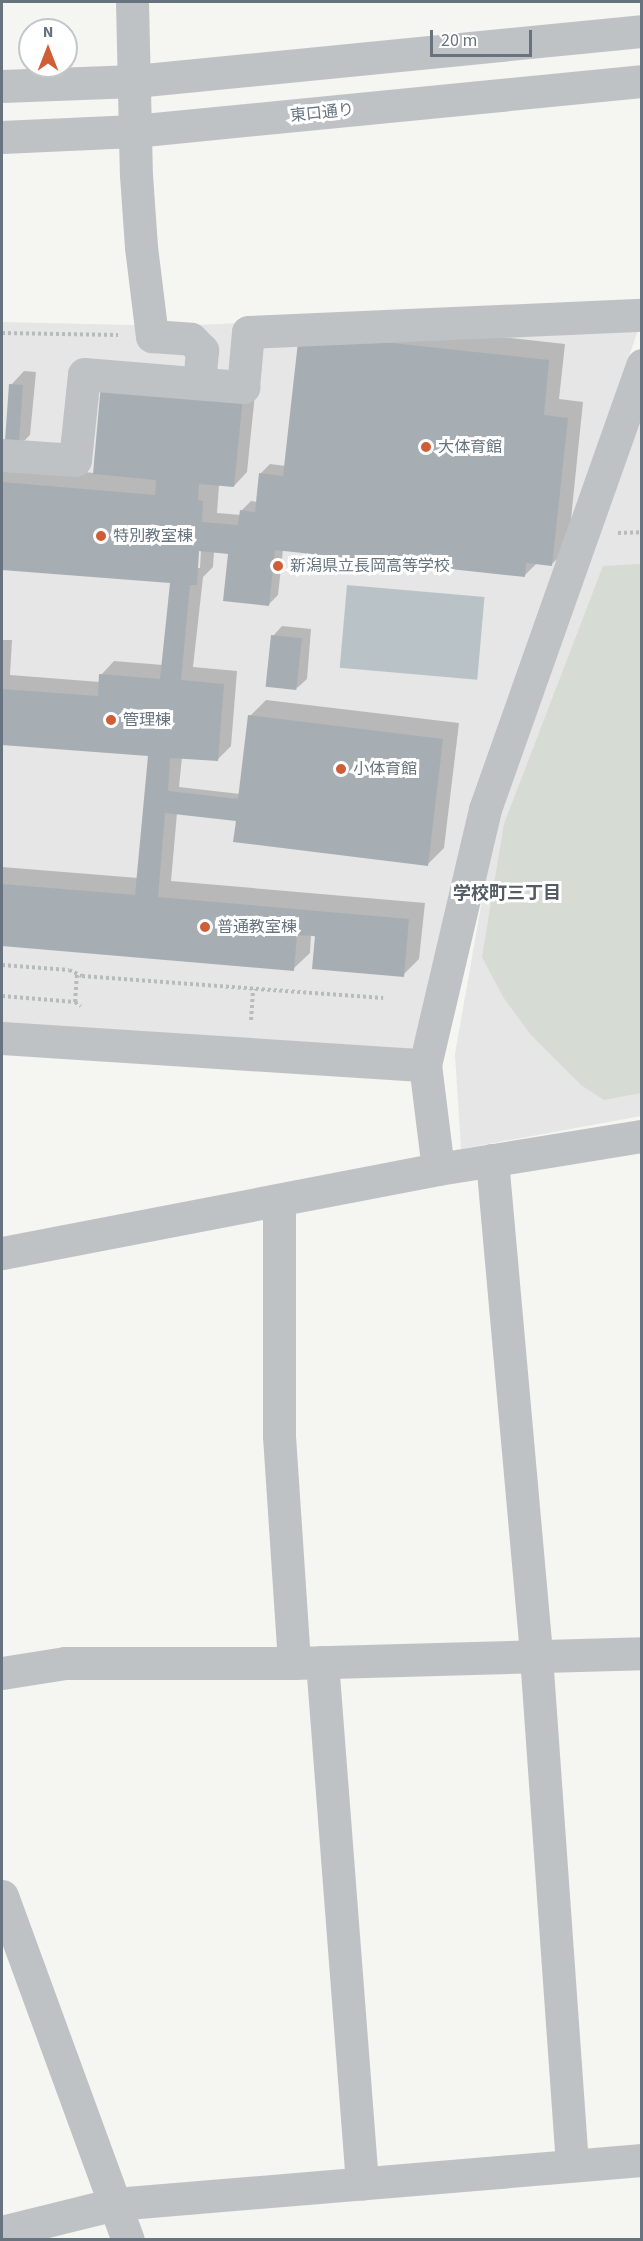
<!DOCTYPE html>
<html>
<head>
<meta charset="utf-8">
<style>
	body { margin:0 }
	#map { position:relative; width:643px; height:2241px; overflow:hidden; background:#f5f5f1; font-family:"Source Sans 3","Noto Sans JP",sans-serif }
	div>[style] { position:absolute }
	.built>* { inset:0; background:#e5e6e5 }
	.green>* { inset:0; background:#d6dbd3 }
	.water>* { inset:0; background:#b9c2c7; transform-origin:0 0 }
	.shadow>* { inset:0; background:#0003 }
	.building>* { inset:0; background:#a7aeb3; transform-origin:0 0 }
	.path>* { height:4px; margin-top:-2px; transform-origin:0; background:repeating-linear-gradient(90deg,#b8bbbc 0 3px,transparent 0 6px) }
	.minor>* { height:33px; margin:-16.5px; padding:0 16.5px; transform-origin:16.5px; border-radius:16.5px; background:#bec2c5 }
	.dots>* { width:16px; height:16px; translate:-50% -50%; box-sizing:border-box; border:3px solid #fff; border-radius:50% }
	span { translate:-50% -50%; white-space:nowrap; text-align:center; line-height:1.15; -webkit-text-stroke:6px #fff; paint-order:stroke }
	.street-label { font-size:16px; color:#67747f }
	.poi-label { font-size:16px; color:#67747f }
	.left { translate:0 -50%; text-align:left }
	.neighbourhood-label { font-size:18px; color:#545d65; font-weight:700 }
	.frame { position:absolute; inset:0; border:3px solid #67747f; pointer-events:none }
	.north { position:absolute; left:18px; top:18px; width:60px; height:60px; box-sizing:border-box; background:#fff; border:2px solid #c2c7cc; border-radius:50%; rotate:0deg; font-size:16px; font-weight:700; line-height:24px; text-align:center; color:#67747f }
	.north::after { content:''; display:block; margin:auto; width:21px; height:27px; background:#cf5e37; clip-path:polygon(50% 0,100% 100%,50% 72%,0 100%) }
	.scale { position:absolute; left:430px; top:30px; width:102px; height:27px; box-sizing:border-box; border:3px solid #67747f; border-top:0; padding-left:8px; font-size:18px; line-height:21px; white-space:nowrap; color:#67747f; -webkit-text-stroke:4px #fff; paint-order:stroke }
</style>
</head>
<body>
<div id="map">
	<div class="built">
		<div style="clip-path:polygon(641px 304px,641px 322px,469px 806px,449px 925px,411px 1052px,2px 1026px,2px 322px,175px 326px)"></div>
		<div style="clip-path:polygon(641px 410px,641px 1116px,461px 1149px,455px 1054px,496px 821px)"></div>
	</div>
	<div class="green">
		<div style="clip-path:polygon(641px 564px,641px 1093px,604px 1100px,581px 1085px,531px 1035px,503px 997px,482px 957px,504px 824px,603px 566px)"></div>
	</div>
	<div class="water">
		<div style="left:347px;top:585px;width:138px;height:83px;rotate:5deg"></div>
	</div>
	<div class="shadow">
		<div style="clip-path:polygon(evenodd,316px 317px,565px 344px,559px 399px,583px 402px,568px 548px,551px 565px,537px 563px,525px 575px,283px 550px,278px 595px,268px 605px,230px 553px,214px 551px,213px 567px,203px 577px,193px 667px,237px 671px,231px 746px,217px 760px,182px 757px,179px 787px,240px 794px,250px 716px,266px 700px,459px 723px,444px 848px,428px 864px,237px 820px,177px 813px,171px 881px,425px 903px,419px 959px,403px 975px,311px 935px,310px 953px,293px 969px,2px 944px,2px 867px,138px 878px,150px 755px,2px 743px,2px 640px,12px 640px,10px 675px,100px 682px,101px 675px,114px 661px,163px 665px,171px 582px,2px 568px,2px 464px,94px 473px,256px 384px,247px 472px,234px 486px,219px 485px,217px 513px,241px 515px,241px 511px,251px 501px,257px 502px,261px 473px,270px 464px,286px 466px,316px 317px,198px 550px,201px 550px,200px 568px,197px 568px,198px 550px)"></div>
		<div style="clip-path:polygon(24px 371px,36px 372px,30px 435px,17px 448px,11px 385px)"></div>
		<div style="clip-path:polygon(282px 626px,311px 629px,307px 679px,297px 688px,273px 636px)"></div>
	</div>
	<div class="building">
		<div style="clip-path:polygon(299px 333px,549px 360px,544px 415px,568px 418px,552px 566px,526px 563px,525px 577px,275px 550px,269px 606px,223px 601px,228px 554px,199px 551px,197px 585px,190px 585px,181px 680px,224px 684px,218px 761px,170px 758px,168px 791px,238px 799px,248px 715px,443px 739px,428px 866px,233px 842px,236px 821px,165px 813px,158px 897px,409px 919px,404px 977px,312px 969px,315px 936px,297px 935px,294px 971px,2px 946px,2px 884px,135px 895px,148px 756px,2px 745px,2px 689px,98px 696px,99px 674px,160px 679px,170px 583px,2px 570px,2px 482px,155px 495px,156px 480px,93px 474px,101px 384px,243px 397px,234px 487px,199px 484px,198px 500px,203px 501px,202px 522px,238px 525px,240px 510px,255px 512px,259px 473px,283px 476px)"></div>
		<div style="left:9px;top:384px;width:14px;height:65px;rotate:4deg"></div>
		<div style="left:271px;top:635px;width:31px;height:52px;rotate:6deg"></div>
	</div>
	<div class="path">
		<div style="left:2px;top:333px;width:116px;rotate:1deg"></div>
		<div style="left:618px;top:533px;width:24px;rotate:-2deg"></div>
		<div style="left:2px;top:965px;width:67px;rotate:4.3deg"></div>
		<div style="left:69px;top:970px;width:14px;rotate:25deg"></div>
		<div style="left:82px;top:976px;width:302px;rotate:4.2deg"></div>
		<div style="left:2px;top:996px;width:73px;rotate:4.7deg"></div>
		<div style="left:75px;top:1002px;width:7px;rotate:34deg"></div>
		<div style="left:75px;top:1002px;width:28px;rotate:-86deg"></div>
		<div style="left:251px;top:1020px;width:31px;rotate:-86deg"></div>
	</div>
	<div class="minor">
		<div style="left:132px;top:2px;width:173px;rotate:88.7deg"></div>
		<div style="left:136px;top:175px;width:72px;rotate:86deg"></div>
		<div style="left:141px;top:247px;width:90px;rotate:83deg"></div>
		<div style="left:152px;top:336px;width:39px;rotate:4deg"></div>
		<div style="left:191px;top:339px;width:16px;rotate:45deg"></div>
		<div style="left:202px;top:350px;width:33px;rotate:95deg"></div>
		<div style="left:2px;top:86px;width:133px;rotate:-2.2deg"></div>
		<div style="left:135px;top:81px;width:509px;rotate:-5.63deg"></div>
		<div style="left:2px;top:137px;width:132px;rotate:-2.6deg"></div>
		<div style="left:134px;top:131px;width:510px;rotate:-5.62deg"></div>
		<div style="left:2px;top:455px;width:73px;rotate:3.9deg"></div>
		<div style="left:75px;top:460px;width:86px;rotate:-84deg"></div>
		<div style="left:84px;top:374px;width:160px;rotate:4.7deg"></div>
		<div style="left:243px;top:387px;width:55px;rotate:-84.8deg"></div>
		<div style="left:248px;top:332px;width:394px;rotate:-2.5deg"></div>
		<div style="left:2px;top:1038px;width:424px;rotate:3.7deg"></div>
		<div style="left:492px;top:1160px;width:498px;rotate:84.9deg"></div>
		<div style="left:536px;top:1656px;width:510px;rotate:85.95deg"></div>
		<div style="left:438px;top:1169px;width:105px;rotate:-97.1deg"></div>
		<div style="left:425px;top:1065px;width:263px;rotate:-76.8deg"></div>
		<div style="left:485px;top:809px;width:471px;rotate:-70.5deg"></div>
		<div style="left:279px;top:1201px;width:235px;rotate:90deg"></div>
		<div style="left:279px;top:1436px;width:227px;rotate:86.2deg"></div>
		<div style="left:2px;top:1253px;width:444px;rotate:-10.9deg"></div>
		<div style="left:438px;top:1169px;width:207px;rotate:-9.2deg"></div>
		<div style="left:322px;top:1662px;width:523px;rotate:85.61deg"></div>
		<div style="left:2px;top:1673px;width:64px;rotate:-9deg"></div>
		<div style="left:65px;top:1663px;width:229px"></div>
		<div style="left:294px;top:1663px;width:348px;rotate:-1.6deg"></div>
		<div style="left:2px;top:1896px;width:366px;rotate:69.9deg"></div>
		<div style="left:2px;top:2232px;width:116px;rotate:-13.9deg"></div>
		<div style="left:115px;top:2204px;width:529px;rotate:-4.77deg"></div>
	</div>
	<div class="dots">
		<div style="left:426px;top:447px;background:#cf5e37"></div>
		<div style="left:101px;top:536px;background:#cf5e37"></div>
		<div style="left:278px;top:566px;background:#cf5e37"></div>
		<div style="left:111px;top:720px;background:#cf5e37"></div>
		<div style="left:341px;top:769px;background:#cf5e37"></div>
		<div style="left:205px;top:927px;background:#cf5e37"></div>
	</div>
	<div class="street-label">
		<span style="left:322px;top:113px;rotate:-6deg">東口通り</span>
	</div>
	<div class="poi-label">
		<span class="left" style="left:438px;top:447px">大体育館</span>
		<span class="left" style="left:113px;top:536px">特別教室棟</span>
		<span class="left" style="left:290px;top:566px">新潟県立長岡高等学校</span>
		<span class="left" style="left:123px;top:720px">管理棟</span>
		<span class="left" style="left:353px;top:769px">小体育館</span>
		<span class="left" style="left:217px;top:927px">普通教室棟</span>
	</div>
	<div class="neighbourhood-label">
		<span style="left:507px;top:894px">学校町三丁目</span>
	</div>
	<div class="frame"></div>
	<div class="north">N</div>
	<div class="scale">20 m</div>
</div>
</body>
</html>
